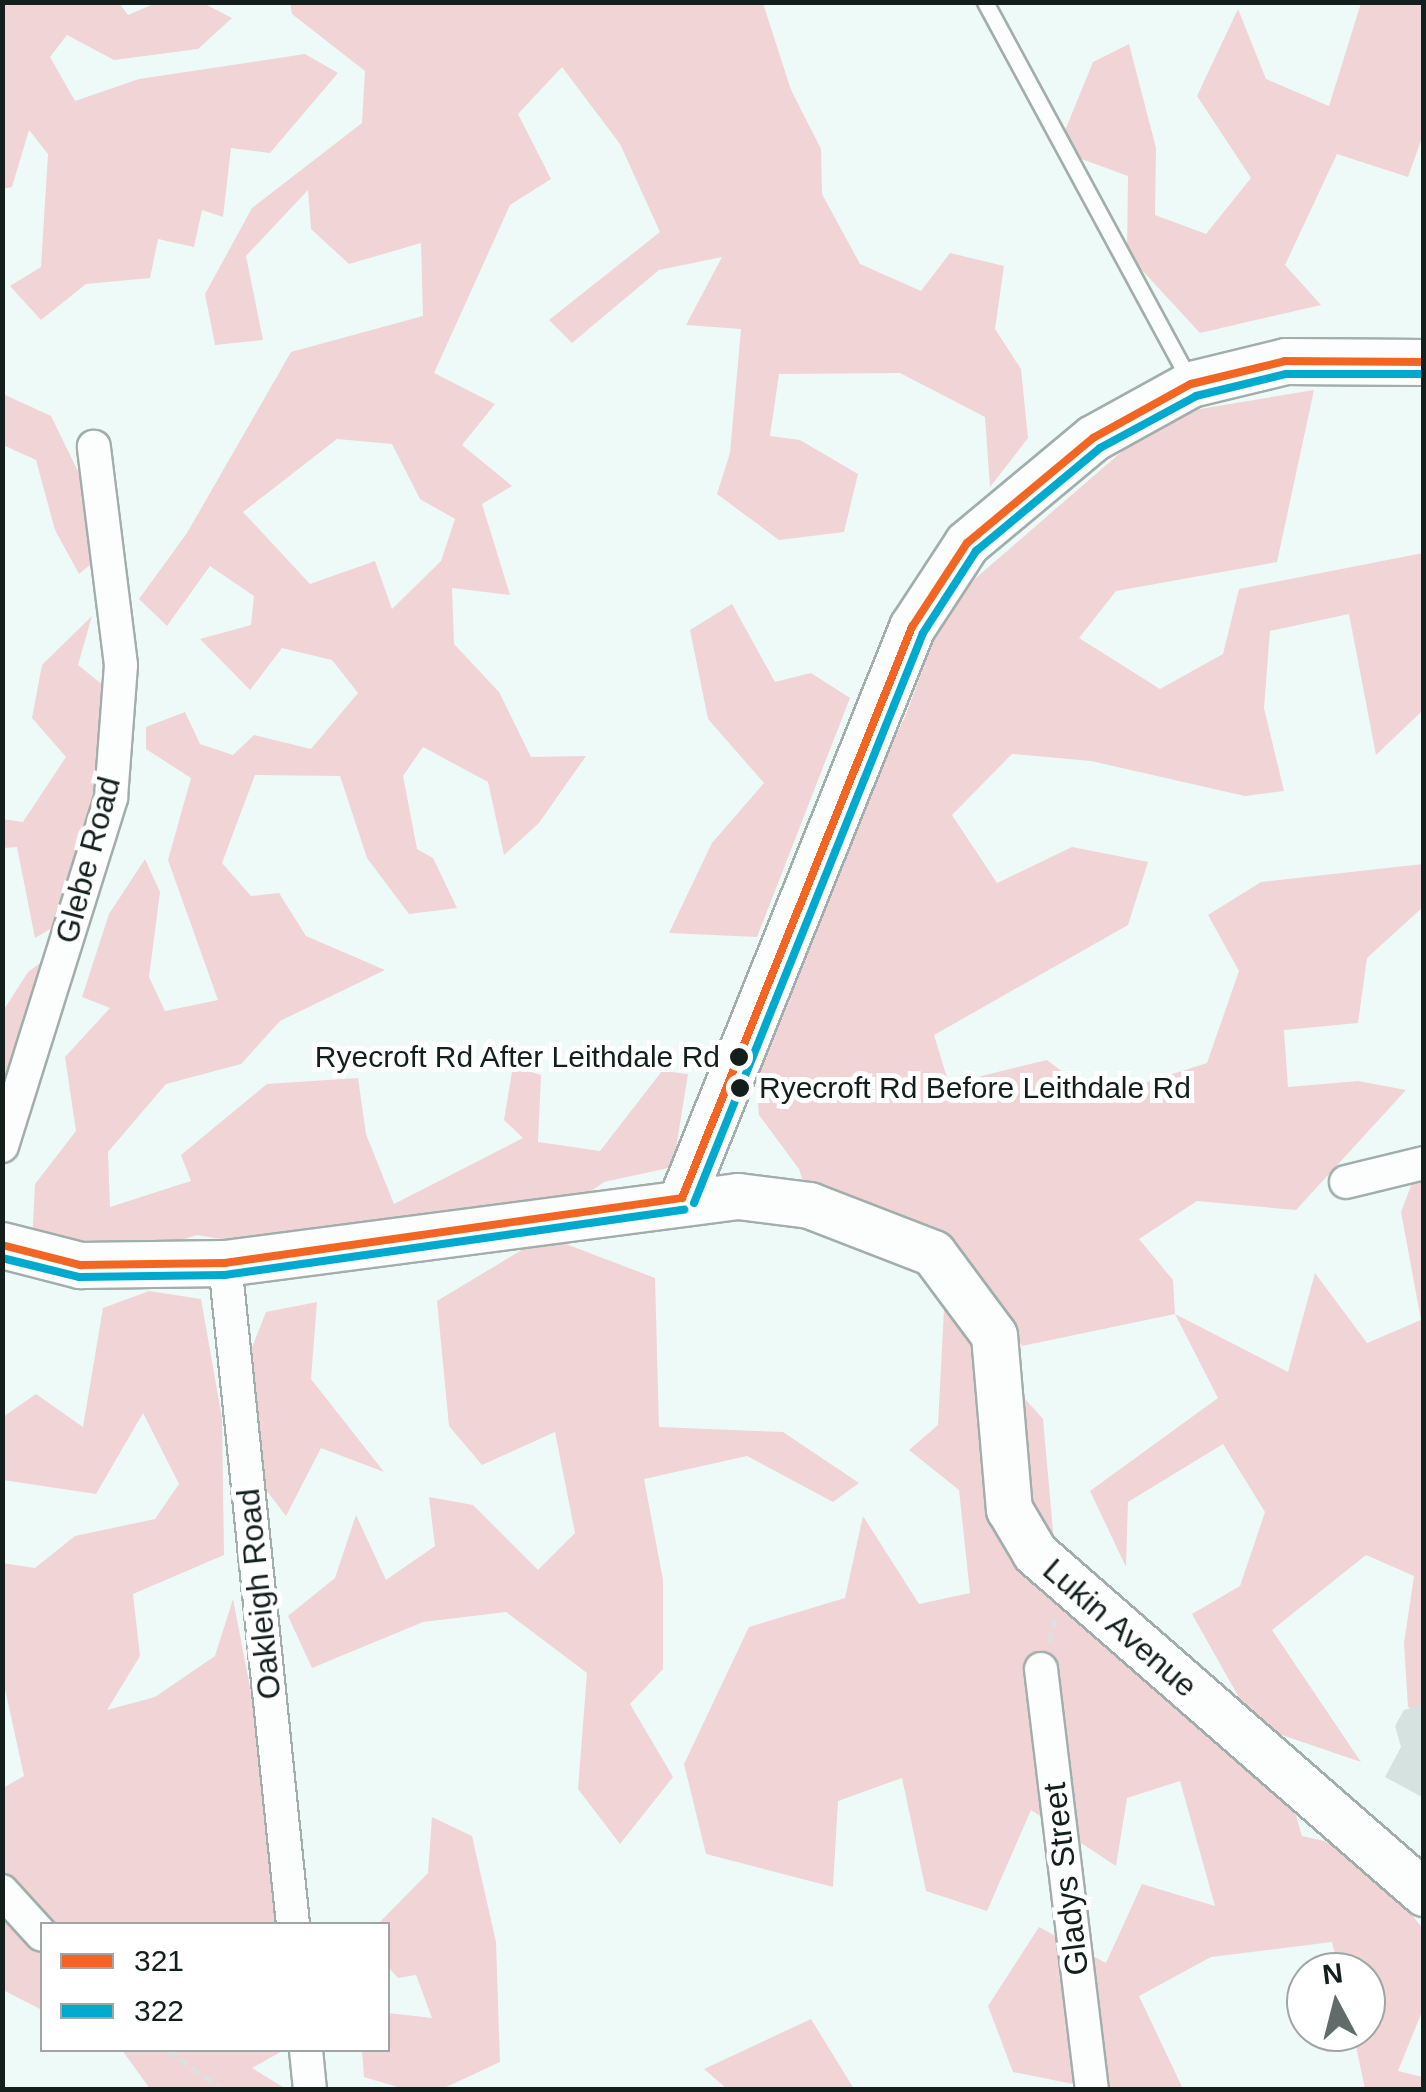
<!DOCTYPE html>
<html>
<head>
<meta charset="utf-8">
<style>
	body { margin:0 }
	#map { position:relative; width:1426px; height:2092px; overflow:hidden; background:#eefaf8; font-family:Helvetica,sans-serif }
	div>[style] { position:absolute }
	.forest>* { inset:0; background:#f1d4d6 }
	.building>* { inset:0; background:#d6e2e0 }
	.path>* { height:5px; margin-top:-2.5px; transform-origin:0; background:repeating-linear-gradient(90deg,#dde0e0 0 10px,transparent 0 15px) }
	.roads { filter:drop-shadow(2px 0 #a2aeac) drop-shadow(-2px 0 #a2aeac) drop-shadow(0 2px #a2aeac) drop-shadow(0 -2px #a2aeac) }
	.lane>* { height:15px; margin:-7.5px; padding:0 7.5px; transform-origin:7.5px; border-radius:7.5px; background:#fcfefe }
	.street>* { height:32px; margin:-16px; padding:0 16px; transform-origin:16px; border-radius:16px; background:#fcfefe }
	.secondary>* { height:45px; margin:-22.5px; padding:0 22.5px; transform-origin:22.5px; border-radius:22.5px; background:#fcfefe }
	.bus-1>* { height:8px; margin:-4px; padding:0 4px; transform-origin:4px; border-radius:4px; background:#f26522 }
	.bus-2>* { height:8px; margin:-4px; padding:0 4px; transform-origin:4px; border-radius:4px; background:#00a9ce }
	.dots>* { width:28px; height:28px; translate:-50% -50%; box-sizing:border-box; border:5px solid #fff; border-radius:50% }
	span { translate:-50% -50%; white-space:nowrap; text-align:center; line-height:1.15; -webkit-text-stroke:10px #fff; paint-order:stroke }
	.bus-label { font-size:30px; color:#121f1d }
	.right { translate:-100% -50%; text-align:right }
	.left { translate:0 -50%; text-align:left }
	.street-label { font-size:32px; color:#121f1d }
	.frame { position:absolute; inset:0; border:5px solid #121f1d; pointer-events:none }
	.legend { position:absolute; left:40px; top:1922px; width:350px; height:130px; box-sizing:border-box; background:#fff; border:2px solid #a0a5a5; margin:0; padding:12px 18px; list-style:none; font-size:30px; color:#121f1d }
	.legend li { display:flex; align-items:center; gap:20px; height:50px }
	.legend b { width:50px; border:2px solid #a0a5a5 }
	.north { position:absolute; left:1286px; top:1952px; width:100px; height:100px; box-sizing:border-box; background:#fff; border:2px solid #a0a5a5; border-radius:50%; rotate:353deg; font-size:28px; font-weight:700; line-height:40px; text-align:center; color:#121f1d }
	.north::after { content:''; display:block; margin:auto; width:35px; height:45px; background:#5f6c6a; clip-path:polygon(50% 0,100% 100%,50% 72%,0 100%) }
</style>
</head>
<body>
<div id="map">
	<div class="forest">
		<div style="clip-path:polygon(3px 2px,119px 3px,128px 15px,156px 3px,203px 3px,232px 18px,198px 49px,114px 60px,67px 35px,50px 57px,75px 101px,139px 79px,305px 54px,338px 73px,270px 153px,231px 148px,223px 217px,202px 210px,194px 247px,158px 239px,150px 278px,86px 284px,41px 320px,10px 286px,41px 267px,48px 154px,29px 130px,12px 187px,3px 189px)"></div>
		<div style="clip-path:polygon(evenodd,290px 3px,763px 3px,791px 90px,821px 149px,822px 194px,860px 264px,921px 291px,950px 253px,1004px 266px,995px 329px,1021px 369px,1028px 438px,990px 487px,985px 417px,900px 373px,779px 374px,770px 436px,800px 440px,858px 474px,844px 532px,779px 540px,717px 494px,730px 453px,741px 329px,686px 325px,722px 257px,659px 270px,572px 343px,549px 320px,660px 232px,620px 144px,562px 67px,518px 114px,551px 179px,510px 205px,434px 373px,495px 404px,462px 445px,512px 486px,482px 504px,510px 595px,452px 588px,454px 644px,499px 692px,531px 757px,586px 756px,539px 823px,504px 855px,488px 782px,423px 747px,403px 776px,417px 849px,433px 858px,457px 908px,409px 914px,367px 858px,340px 776px,255px 775px,222px 863px,251px 896px,279px 893px,306px 936px,385px 970px,280px 1021px,241px 1064px,166px 1084px,108px 1152px,110px 1207px,191px 1181px,181px 1155px,267px 1084px,358px 1078px,366px 1134px,394px 1204px,523px 1138px,504px 1120px,513px 1066px,541px 1075px,538px 1142px,600px 1151px,662px 1071px,688px 1074px,673px 1167px,604px 1182px,577px 1201px,268px 1247px,197px 1235px,125px 1258px,32px 1244px,35px 1184px,76px 1131px,65px 1057px,110px 1008px,82px 997px,109px 914px,145px 859px,160px 892px,149px 977px,165px 1011px,218px 1000px,168px 860px,191px 778px,146px 749px,146px 727px,185px 712px,200px 744px,233px 755px,254px 735px,311px 749px,358px 693px,332px 660px,282px 648px,250px 690px,200px 639px,251px 625px,254px 596px,210px 566px,167px 626px,139px 599px,187px 533px,291px 352px,423px 316px,421px 243px,349px 264px,311px 229px,308px 190px,246px 256px,263px 340px,215px 345px,205px 294px,252px 208px,362px 123px,365px 71px,292px 14px,290px 3px,337px 439px,392px 444px,420px 499px,455px 519px,441px 561px,392px 609px,375px 561px,310px 584px,243px 512px,337px 439px)"></div>
		<div style="clip-path:polygon(1361px 3px,1423px 3px,1423px 135px,1408px 177px,1337px 154px,1285px 265px,1321px 305px,1200px 333px,1127px 254px,1128px 176px,1057px 150px,1093px 62px,1129px 44px,1156px 148px,1155px 215px,1206px 234px,1251px 178px,1197px 96px,1238px 9px,1266px 79px,1329px 106px)"></div>
		<div style="clip-path:polygon(1314px 390px,1277px 562px,1116px 591px,1079px 638px,1160px 689px,1223px 654px,1239px 589px,1423px 553px,1423px 710px,1376px 755px,1349px 614px,1270px 631px,1264px 708px,1284px 791px,1245px 796px,1091px 761px,1012px 754px,952px 815px,997px 883px,1072px 847px,1148px 862px,1128px 925px,934px 1035px,949px 1084px,1047px 1060px,1097px 1098px,1207px 1063px,1239px 971px,1208px 915px,1261px 882px,1423px 864px,1423px 907px,1367px 958px,1358px 1023px,1284px 1030px,1288px 1087px,1358px 1081px,1406px 1090px,1296px 1210px,1197px 1201px,1139px 1239px,1173px 1280px,1175px 1314px,1288px 1372px,1315px 1273px,1367px 1343px,1421px 1320px,1401px 1212px,1423px 1154px,1423px 1713px,1408px 1707px,1404px 1643px,1414px 1576px,1366px 1555px,1272px 1630px,1361px 1762px,1255px 1726px,1192px 1614px,1240px 1586px,1265px 1512px,1223px 1444px,1128px 1502px,1126px 1567px,1090px 1491px,1218px 1398px,1175px 1314px,1022px 1346px,956px 1252px,807px 1194px,799px 1169px,759px 1115px,748px 993px,785px 957px,905px 717px,948px 602px,1164px 415px)"></div>
		<div style="clip-path:polygon(3px 394px,51px 416px,114px 545px,79px 574px,55px 530px,36px 460px,3px 445px)"></div>
		<div style="clip-path:polygon(732px 604px,775px 682px,811px 673px,850px 698px,757px 937px,669px 933px,712px 843px,764px 783px,708px 719px,690px 630px)"></div>
		<div style="clip-path:polygon(92px 616px,78px 665px,119px 698px,81px 862px,97px 901px,35px 938px,17px 847px,3px 848px,2px 819px,23px 822px,66px 757px,32px 718px,42px 665px)"></div>
		<div style="clip-path:polygon(66px 944px,3px 1135px,3px 1011px,28px 972px)"></div>
		<div style="clip-path:polygon(545px 1236px,655px 1278px,659px 1427px,783px 1432px,859px 1483px,833px 1502px,747px 1456px,644px 1479px,663px 1580px,663px 1669px,630px 1704px,673px 1777px,620px 1844px,578px 1789px,587px 1673px,506px 1612px,423px 1622px,312px 1668px,288px 1616px,335px 1578px,356px 1515px,386px 1580px,435px 1546px,429px 1497px,473px 1505px,538px 1570px,575px 1533px,555px 1432px,482px 1465px,449px 1426px,437px 1301px)"></div>
		<div style="clip-path:polygon(149px 1291px,201px 1299px,222px 1418px,224px 1555px,133px 1594px,140px 1656px,107px 1710px,155px 1697px,215px 1656px,233px 1599px,283px 1858px,287px 1924px,42px 1924px,42px 2010px,3px 1990px,3px 1788px,24px 1776px,3px 1680px,2px 1563px,35px 1568px,75px 1536px,155px 1519px,179px 1484px,143px 1413px,96px 1494px,3px 1480px,3px 1417px,36px 1394px,83px 1427px,103px 1308px)"></div>
		<div style="clip-path:polygon(317px 1302px,311px 1379px,384px 1472px,321px 1448px,286px 1516px,243px 1460px,244px 1368px,266px 1312px)"></div>
		<div style="clip-path:polygon(944px 1309px,1043px 1419px,1059px 1598px,1290px 1795px,1302px 1836px,1360px 1849px,1423px 1929px,1423px 2009px,1398px 2071px,1423px 2077px,1423px 2089px,1365px 2089px,1353px 2032px,1366px 2032px,1366px 1972px,1339px 1972px,1332px 1942px,1211px 1957px,1139px 1996px,1183px 2089px,1098px 2089px,1013px 2072px,988px 2006px,1039px 1927px,1106px 1963px,1142px 1884px,1215px 1906px,1180px 1781px,1127px 1798px,1116px 1866px,1031px 1810px,987px 1911px,926px 1891px,902px 1778px,838px 1801px,833px 1887px,706px 1854px,684px 1764px,749px 1627px,845px 1598px,863px 1516px,919px 1604px,970px 1593px,959px 1490px,909px 1450px,938px 1425px)"></div>
		<div style="clip-path:polygon(432px 1817px,472px 1836px,496px 1942px,500px 2062px,442px 2089px,404px 2089px,364px 2077px,362px 2050px,388px 2050px,388px 2013px,432px 2018px,416px 1975px,398px 1978px,388px 1967px,388px 1924px,378px 1924px,428px 1873px)"></div>
		<div style="clip-path:polygon(811px 2019px,854px 2089px,727px 2089px,704px 2069px)"></div>
		<div style="clip-path:polygon(122px 2050px,284px 2050px,252px 2068px,286px 2089px,150px 2089px)"></div>
	</div>
	<div class="building">
		<div style="clip-path:polygon(1424px 1704px,1424px 1798px,1385px 1777px,1401px 1747px,1395px 1726px,1404px 1710px)"></div>
	</div>
	<div class="path">
		<div style="left:1049px;top:1642px;width:24px;rotate:-75deg"></div>
		<div style="left:167px;top:2050px;width:70px;rotate:35.1deg"></div>
	</div>
	<div class="roads">
		<div class="lane">
			<div style="left:985px;top:2px;width:430px;rotate:61.6deg"></div>
		</div>
		<div class="street">
			<div style="left:2px;top:1146px;width:365px;rotate:-72.6deg"></div>
			<div style="left:111px;top:798px;width:133px;rotate:-85.7deg"></div>
			<div style="left:121px;top:665px;width:220px;rotate:-97.1deg"></div>
			<div style="left:1346px;top:1182px;width:80px;rotate:-13.7deg"></div>
			<div style="left:225px;top:1263px;width:664px;rotate:84.13deg"></div>
			<div style="left:1041px;top:1669px;width:424px;rotate:83.1deg"></div>
			<div style="left:2px;top:1891px;width:59px;rotate:47.7deg"></div>
			<div style="left:306px;top:2050px;width:40px;rotate:84.3deg"></div>
		</div>
		<div class="secondary">
			<div style="left:682px;top:1198px;width:616px;rotate:-68.06deg"></div>
			<div style="left:912px;top:627px;width:100px;rotate:-56.8deg"></div>
			<div style="left:967px;top:543px;width:164px;rotate:-39.8deg"></div>
			<div style="left:1093px;top:438px;width:112px;rotate:-28.9deg"></div>
			<div style="left:1191px;top:384px;width:97px;rotate:-13.7deg"></div>
			<div style="left:1285px;top:361px;width:139px;rotate:0.4deg"></div>
			<div style="left:2px;top:1245px;width:81px;rotate:14.4deg"></div>
			<div style="left:80px;top:1265px;width:145px;rotate:-0.8deg"></div>
			<div style="left:225px;top:1263px;width:517px;rotate:-7.44deg"></div>
			<div style="left:738px;top:1196px;width:72px;rotate:7.2deg"></div>
			<div style="left:809px;top:1205px;width:133px;rotate:21.2deg"></div>
			<div style="left:933px;top:1253px;width:102px;rotate:53.4deg"></div>
			<div style="left:994px;top:1335px;width:175px;rotate:85.1deg"></div>
			<div style="left:1009px;top:1509px;width:51px;rotate:59.4deg"></div>
			<div style="left:1035px;top:1553px;width:517px;rotate:41.15deg"></div>
		</div>
	</div>
	<div class="bus-1">
		<div style="left:682px;top:1198px;width:616px;rotate:-68.06deg"></div>
		<div style="left:912px;top:627px;width:100px;rotate:-56.8deg"></div>
		<div style="left:967px;top:543px;width:164px;rotate:-39.8deg"></div>
		<div style="left:1093px;top:438px;width:112px;rotate:-28.9deg"></div>
		<div style="left:1191px;top:384px;width:97px;rotate:-13.7deg"></div>
		<div style="left:1285px;top:361px;width:139px;rotate:0.4deg"></div>
		<div style="left:2px;top:1245px;width:81px;rotate:14.4deg"></div>
		<div style="left:80px;top:1265px;width:145px;rotate:-0.8deg"></div>
		<div style="left:225px;top:1263px;width:462px;rotate:-8.1deg"></div>
	</div>
	<div class="bus-2">
		<div style="left:694px;top:1203px;width:614px;rotate:-68.11deg"></div>
		<div style="left:923px;top:633px;width:98px;rotate:-57.1deg"></div>
		<div style="left:976px;top:551px;width:161px;rotate:-39.7deg"></div>
		<div style="left:1100px;top:448px;width:109px;rotate:-28.4deg"></div>
		<div style="left:1196px;top:396px;width:93px;rotate:-13.7deg"></div>
		<div style="left:1286px;top:374px;width:138px"></div>
		<div style="left:2px;top:1258px;width:79px;rotate:13.9deg"></div>
		<div style="left:79px;top:1277px;width:146px;rotate:-0.8deg"></div>
		<div style="left:225px;top:1275px;width:464px;rotate:-8.1deg"></div>
	</div>
	<div class="dots">
		<div style="left:739px;top:1057px;background:#121f1d"></div>
		<div style="left:740px;top:1088px;background:#121f1d"></div>
	</div>
	<div class="bus-label">
		<span class="right" style="left:720px;top:1057px">Ryecroft Rd After Leithdale Rd</span>
		<span class="left" style="left:759px;top:1088px">Ryecroft Rd Before Leithdale Rd</span>
	</div>
	<div class="street-label">
		<span style="left:88px;top:860px;rotate:-75deg">Glebe Road</span>
		<span style="left:259px;top:1594px;rotate:-96deg">Oakleigh Road</span>
		<span style="left:1120px;top:1628px;rotate:41deg">Lukin Avenue</span>
		<span style="left:1066px;top:1879px;rotate:-97deg">Gladys Street</span>
	</div>
	<div class="frame"></div>
	<ul class="legend">
	<li><b style="height:12px;background:#f26522"></b>321</li>
	<li><b style="height:12px;background:#00a9ce"></b>322</li>
	</ul>
	<div class="north">N</div>
</div>
</body>
</html>
